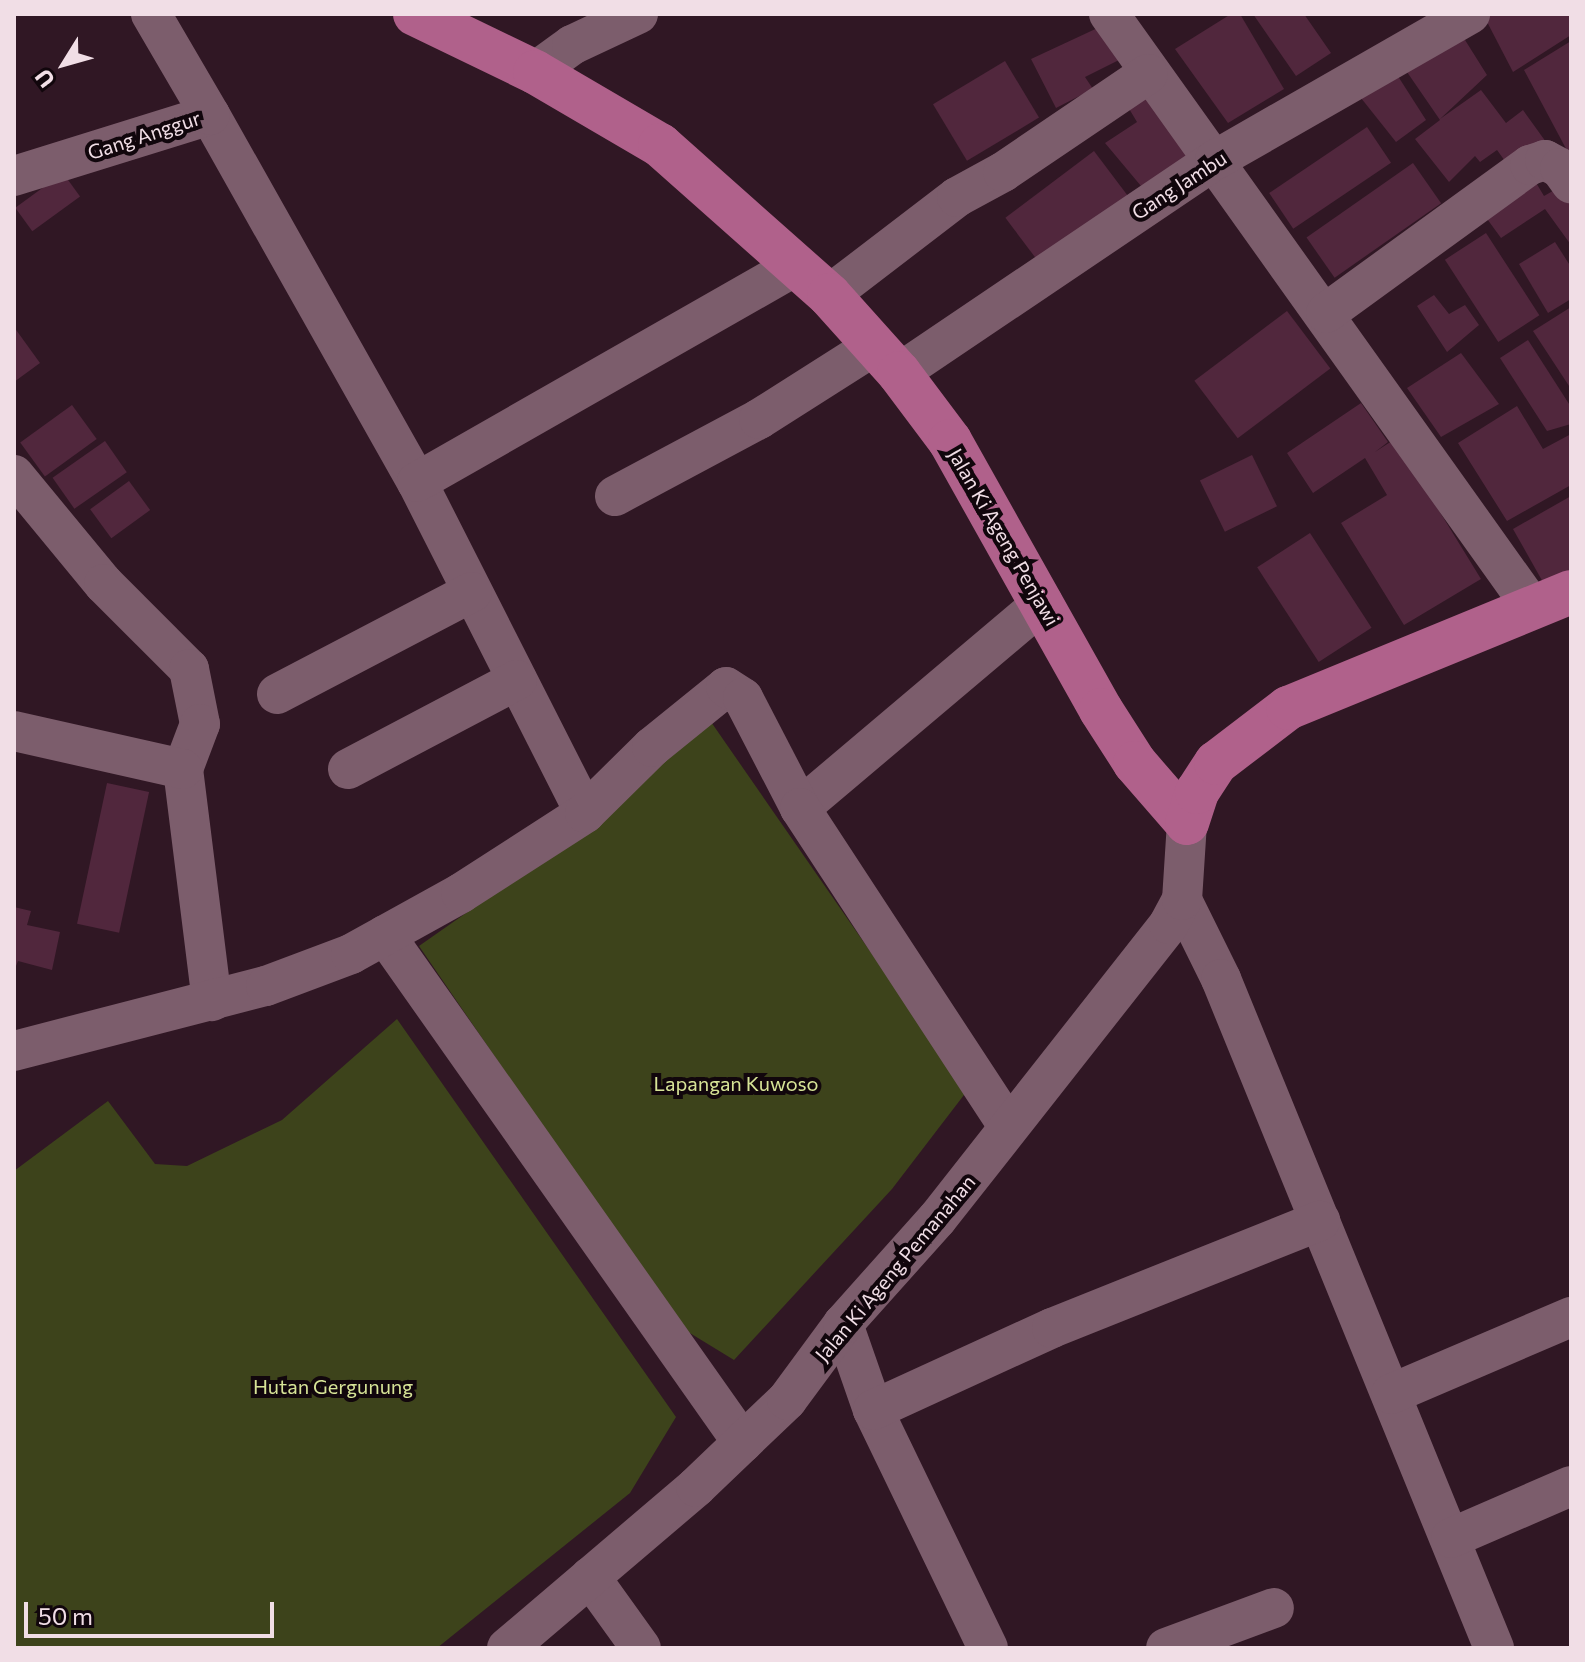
<!DOCTYPE html>
<html>
<head>
<meta charset="utf-8">
<style>
	body { margin:0 }
	#map { position:relative; width:1585px; height:1662px; overflow:hidden; background:#301724; font-family:Commissioner,sans-serif }
	div>[style] { position:absolute }
	.green>* { inset:0; background:#3d431b }
	.building>* { inset:0; background:#51273d; transform-origin:0 0 }
	.minor>* { height:40px; margin:-20px; padding:0 20px; transform-origin:20px; border-radius:20px; background:#7c5d6c }
	.major>* { height:44px; margin:-22px; padding:0 22px; transform-origin:22px; border-radius:22px; background:#b0618b }
	span { translate:-50% -50%; white-space:nowrap; text-align:center; line-height:1.15; -webkit-text-stroke:8px #11060c; paint-order:stroke }
	.street-label { font-size:20px; color:#f1dee6 }
	.park-label { font-size:20px; color:#d7e497 }
	.frame { position:absolute; inset:0; border:16px solid #f1dee6; pointer-events:none }
	.north { position:absolute; left:24px; top:24px; width:80px; height:80px; -webkit-text-stroke:6px #11060c; paint-order:stroke; rotate:233deg; font-size:22px; font-weight:700; line-height:32px; text-align:center; color:#f1dee6 }
	.north::after { content:''; display:block; margin:auto; width:28px; height:36px; background:#f1dee6; clip-path:polygon(50% 0,100% 100%,50% 72%,0 100%) }
	.scale { position:absolute; left:24px; top:1602px; width:250px; height:36px; box-sizing:border-box; border:4px solid #f1dee6; border-top:0; padding-left:10px; font-size:24px; line-height:28px; white-space:nowrap; color:#f1dee6; -webkit-text-stroke:6px #11060c; paint-order:stroke }
</style>
</head>
<body>
<div id="map">
	<div class="green">
		<div style="clip-path:polygon(709px 719px,967px 1091px,892px 1189px,734px 1360px,680px 1327px,419px 946px,582px 832px)"></div>
		<div style="clip-path:polygon(397px 1019px,676px 1417px,630px 1493px,437px 1648px,14px 1648px,14px 1171px,108px 1101px,155px 1164px,187px 1166px,282px 1120px)"></div>
	</div>
	<div class="building">
		<div style="clip-path:polygon(1231px 14px,1240px 14px,1284px 89px,1228px 123px,1175px 49px)"></div>
		<div style="clip-path:polygon(1253px 14px,1304px 14px,1331px 53px,1296px 76px)"></div>
		<div style="clip-path:polygon(1492px 14px,1571px 14px,1571px 35px,1513px 72px,1485px 18px)"></div>
		<div style="clip-path:polygon(1104px 25px,1121px 59px,1085px 77px,1093px 89px,1056px 108px,1031px 59px)"></div>
		<div style="clip-path:polygon(1460px 32px,1487px 75px,1440px 119px,1481px 90px,1506px 123px,1523px 110px,1546px 142px,1510px 168px,1497px 150px,1480px 162px,1475px 156px,1449px 182px,1415px 139px,1440px 120px,1407px 72px)"></div>
		<div style="clip-path:polygon(1571px 41px,1571px 158px,1524px 70px)"></div>
		<div style="left:1005px;top:61px;width:66px;height:84px;rotate:59deg"></div>
		<div style="clip-path:polygon(1394px 70px,1426px 120px,1396px 142px,1361px 98px)"></div>
		<div style="clip-path:polygon(1145px 87px,1193px 154px,1141px 186px,1105px 143px,1137px 122px,1125px 102px)"></div>
		<div style="left:1367px;top:127px;width:43px;height:118px;rotate:56deg"></div>
		<div style="left:1094px;top:151px;width:58px;height:111px;rotate:53deg"></div>
		<div style="left:1413px;top:163px;width:49px;height:130px;rotate:55deg"></div>
		<div style="left:63px;top:173px;width:29px;height:59px;rotate:54deg"></div>
		<div style="clip-path:polygon(1532px 176px,1544px 196px,1558px 188px,1571px 204px,1571px 245px,1545px 209px,1501px 238px,1482px 212px)"></div>
		<div style="left:1486px;top:233px;width:98px;height:49px;rotate:57deg"></div>
		<div style="clip-path:polygon(1555px 242px,1571px 267px,1571px 299px,1548px 313px,1519px 264px)"></div>
		<div style="clip-path:polygon(1434px 295px,1449px 314px,1465px 305px,1479px 325px,1447px 352px,1417px 306px)"></div>
		<div style="clip-path:polygon(1571px 307px,1571px 389px,1533px 331px)"></div>
		<div style="left:1287px;top:311px;width:72px;height:116px;rotate:53deg"></div>
		<div style="clip-path:polygon(14px 327px,40px 363px,14px 382px)"></div>
		<div style="clip-path:polygon(1528px 340px,1571px 407px,1571px 424px,1547px 431px,1500px 358px)"></div>
		<div style="clip-path:polygon(1461px 353px,1499px 404px,1441px 437px,1407px 388px)"></div>
		<div style="clip-path:polygon(1361px 403px,1388px 442px,1375px 452px,1395px 439px,1481px 579px,1404px 625px,1341px 523px,1387px 495px,1365px 458px,1313px 493px,1287px 453px)"></div>
		<div style="left:72px;top:405px;width:42px;height:64px;rotate:54deg"></div>
		<div style="clip-path:polygon(1517px 406px,1543px 449px,1571px 434px,1571px 485px,1507px 521px,1458px 443px)"></div>
		<div style="left:105px;top:441px;width:38px;height:64px;rotate:55deg"></div>
		<div style="left:1252px;top:455px;width:57px;height:58px;rotate:64deg"></div>
		<div style="left:129px;top:481px;width:36px;height:48px;rotate:54deg"></div>
		<div style="clip-path:polygon(1571px 496px,1571px 571px,1544px 584px,1513px 529px)"></div>
		<div style="left:1310px;top:533px;width:113px;height:63px;rotate:57deg"></div>
		<div style="left:107px;top:783px;width:43px;height:144px;rotate:12deg"></div>
		<div style="clip-path:polygon(14px 907px,31px 911px,27px 925px,60px 932px,52px 970px,18px 961px,14px 971px)"></div>
	</div>
	<div class="minor">
		<div style="left:1109px;top:14px;width:728px;rotate:54.5deg"></div>
		<div style="left:535px;top:72px;width:46px;rotate:-36.1deg"></div>
		<div style="left:572px;top:45px;width:73px;rotate:-25.2deg"></div>
		<div style="left:210px;top:115px;width:421px;rotate:60.6deg"></div>
		<div style="left:417px;top:482px;width:371px;rotate:63.1deg"></div>
		<div style="left:14px;top:176px;width:205px;rotate:-17.3deg"></div>
		<div style="left:210px;top:115px;width:117px;rotate:-120.3deg"></div>
		<div style="left:829px;top:295px;width:161px;rotate:-37.4deg"></div>
		<div style="left:957px;top:197px;width:52px;rotate:-28.5deg"></div>
		<div style="left:1003px;top:172px;width:175px;rotate:-34.1deg"></div>
		<div style="left:1326px;top:313px;width:252px;rotate:-36deg"></div>
		<div style="left:1530px;top:165px;width:16px;rotate:-18deg"></div>
		<div style="left:1545px;top:160px;width:17px;rotate:28deg"></div>
		<div style="left:1560px;top:168px;width:19px;rotate:54deg"></div>
		<div style="left:899px;top:373px;width:381px;rotate:-34deg"></div>
		<div style="left:1215px;top:160px;width:294px;rotate:-29.8deg"></div>
		<div style="left:14px;top:475px;width:141px;rotate:50.5deg"></div>
		<div style="left:104px;top:584px;width:120px;rotate:45deg"></div>
		<div style="left:189px;top:669px;width:56px;rotate:78.7deg"></div>
		<div style="left:200px;top:724px;width:48px;rotate:110.7deg"></div>
		<div style="left:183px;top:769px;width:234px;rotate:82.9deg"></div>
		<div style="left:417px;top:482px;width:436px;rotate:-29.7deg"></div>
		<div style="left:615px;top:496px;width:163px;rotate:-28.1deg"></div>
		<div style="left:759px;top:419px;width:136px;rotate:-32.4deg"></div>
		<div style="left:277px;top:694px;width:220px;rotate:-27.6deg"></div>
		<div style="left:14px;top:731px;width:173px;rotate:12.7deg"></div>
		<div style="left:348px;top:769px;width:191px;rotate:-27.8deg"></div>
		<div style="left:800px;top:808px;width:318px;rotate:-40.2deg"></div>
		<div style="left:1182px;top:900px;width:88px;rotate:63.7deg"></div>
		<div style="left:1221px;top:979px;width:723px;rotate:67.8deg"></div>
		<div style="left:385px;top:935px;width:621px;rotate:54.83deg"></div>
		<div style="left:14px;top:1051px;width:260px;rotate:-14.5deg"></div>
		<div style="left:266px;top:986px;width:91px;rotate:-20.6deg"></div>
		<div style="left:351px;top:954px;width:126px;rotate:-29deg"></div>
		<div style="left:461px;top:893px;width:148px;rotate:-32.8deg"></div>
		<div style="left:585px;top:813px;width:94px;rotate:-44.6deg"></div>
		<div style="left:652px;top:747px;width:95px;rotate:-39deg"></div>
		<div style="left:726px;top:687px;width:20px;rotate:33deg"></div>
		<div style="left:743px;top:698px;width:124px;rotate:62.6deg"></div>
		<div style="left:800px;top:808px;width:381px;rotate:56.8deg"></div>
		<div style="left:843px;top:1324px;width:91px;rotate:70.8deg"></div>
		<div style="left:873px;top:1410px;width:264px;rotate:64.2deg"></div>
		<div style="left:1391px;top:1394px;width:196px;rotate:-23.2deg"></div>
		<div style="left:873px;top:1410px;width:197px;rotate:-24.6deg"></div>
		<div style="left:1052px;top:1328px;width:289px;rotate:-21.8deg"></div>
		<div style="left:1451px;top:1538px;width:131px;rotate:-23.4deg"></div>
		<div style="left:590px;top:1577px;width:87px;rotate:54.3deg"></div>
		<div style="left:507px;top:1648px;width:248px;rotate:-40.4deg"></div>
		<div style="left:696px;top:1487px;width:126px;rotate:-43.7deg"></div>
		<div style="left:787px;top:1400px;width:94px;rotate:-53.6deg"></div>
		<div style="left:843px;top:1324px;width:141px;rotate:-48.2deg"></div>
		<div style="left:937px;top:1219px;width:375px;rotate:-51.8deg"></div>
		<div style="left:1169px;top:924px;width:27px;rotate:-62deg"></div>
		<div style="left:1182px;top:900px;width:77px;rotate:-86.3deg"></div>
		<div style="left:1166px;top:1648px;width:115px;rotate:-20.3deg"></div>
	</div>
	<div class="major">
		<div style="left:415px;top:14px;width:133px;rotate:25.8deg"></div>
		<div style="left:535px;top:72px;width:145px;rotate:30.3deg"></div>
		<div style="left:660px;top:145px;width:226px;rotate:41.6deg"></div>
		<div style="left:829px;top:295px;width:105px;rotate:48.1deg"></div>
		<div style="left:899px;top:373px;width:85px;rotate:53.1deg"></div>
		<div style="left:950px;top:441px;width:308px;rotate:60.7deg"></div>
		<div style="left:1101px;top:710px;width:63px;rotate:57.3deg"></div>
		<div style="left:1135px;top:763px;width:79px;rotate:49.1deg"></div>
		<div style="left:1187px;top:823px;width:33px;rotate:-72deg"></div>
		<div style="left:1197px;top:792px;width:35px;rotate:-57deg"></div>
		<div style="left:1216px;top:763px;width:91px;rotate:-37.4deg"></div>
		<div style="left:1288px;top:708px;width:306px;rotate:-22.3deg"></div>
	</div>
	<div class="street-label">
		<span style="left:144px;top:135px;rotate:-18deg">Gang Anggur</span>
		<span style="left:1179px;top:185px;rotate:-33deg">Gang Jambu</span>
		<span style="left:1004px;top:537px;rotate:60deg">Jalan Ki Ageng Penjawi</span>
		<span style="left:895px;top:1268px;rotate:-50deg">Jalan Ki Ageng Pemanahan</span>
	</div>
	<div class="park-label">
		<span style="left:736px;top:1083px">Lapangan Kuwoso</span>
		<span style="left:333px;top:1386px">Hutan Gergunung</span>
	</div>
	<div class="frame"></div>
	<div class="north">U</div>
	<div class="scale">50 m</div>
</div>
</body>
</html>
